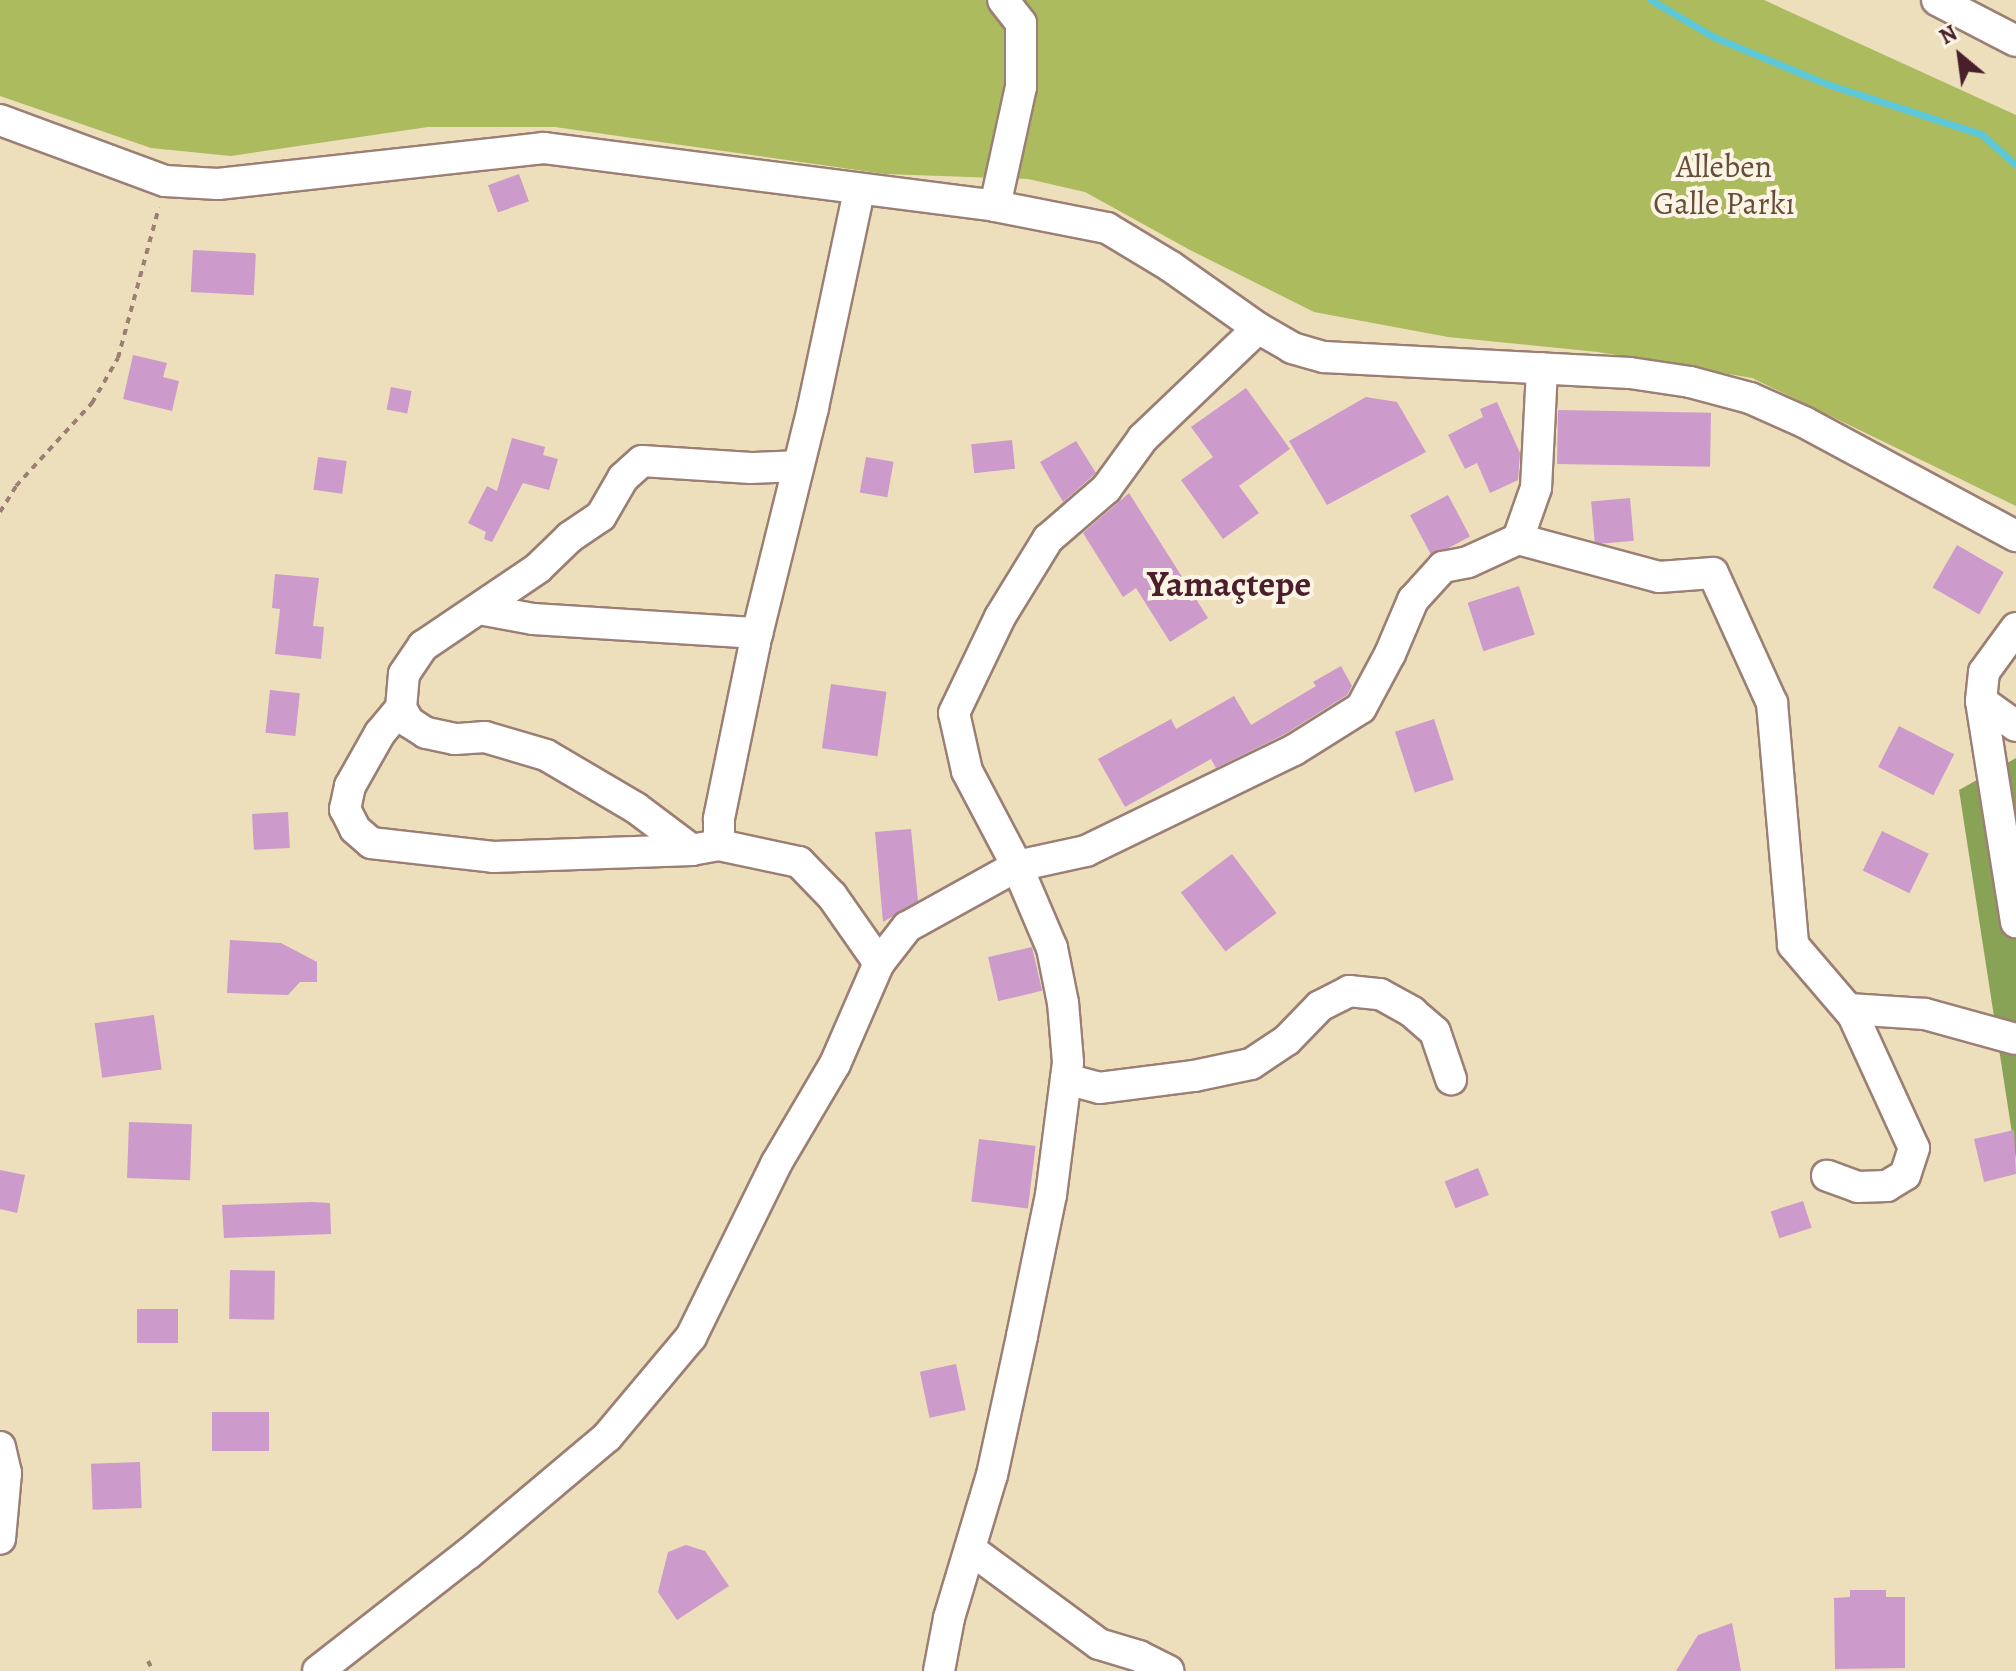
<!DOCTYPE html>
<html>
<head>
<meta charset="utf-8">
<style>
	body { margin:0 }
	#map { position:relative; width:2016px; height:1671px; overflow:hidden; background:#eddfbc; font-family:Alegreya,serif }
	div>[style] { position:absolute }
	.green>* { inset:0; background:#abbb5e }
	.forest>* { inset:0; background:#88a355 }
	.stream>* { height:7px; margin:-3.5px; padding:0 3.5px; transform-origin:3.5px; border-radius:3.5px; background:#5dc8d7 }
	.building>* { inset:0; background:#cc9acb; transform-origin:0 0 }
	.path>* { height:4px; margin-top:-2px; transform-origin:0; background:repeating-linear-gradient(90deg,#9c7f74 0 6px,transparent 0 12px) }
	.roads { filter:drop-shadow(2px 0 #9c7f74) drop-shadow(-2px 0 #9c7f74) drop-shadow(0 2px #9c7f74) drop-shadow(0 -2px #9c7f74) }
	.minor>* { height:30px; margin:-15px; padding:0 15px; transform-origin:15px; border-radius:15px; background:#fff }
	span { translate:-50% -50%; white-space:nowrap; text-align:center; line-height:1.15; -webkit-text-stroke:8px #fcf5e5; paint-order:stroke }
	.park-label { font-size:32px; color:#674e3a }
	.quarter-label { font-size:36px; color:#4a1f2b; font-weight:700 }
	.north { position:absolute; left:1920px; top:16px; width:80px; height:80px; -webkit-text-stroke:6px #fcf5e5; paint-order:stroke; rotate:331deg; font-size:22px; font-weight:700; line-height:32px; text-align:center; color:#4a1f2b }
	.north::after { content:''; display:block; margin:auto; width:28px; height:36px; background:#4a1f2b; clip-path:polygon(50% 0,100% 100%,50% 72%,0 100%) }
</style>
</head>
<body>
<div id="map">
	<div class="green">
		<div style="clip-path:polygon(0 0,1764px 0,2016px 115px,2016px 506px,1752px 378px,1598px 352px,1448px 337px,1314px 312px,1190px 250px,1085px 192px,1028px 179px,885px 174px,555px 127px,428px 127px,231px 156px,151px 148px,0 96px)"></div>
	</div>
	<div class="forest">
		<div style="clip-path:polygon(2016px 758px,2016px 1159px,1959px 790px)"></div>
	</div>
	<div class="stream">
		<div style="left:1651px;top:0;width:73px;rotate:30.4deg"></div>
		<div style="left:1714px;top:37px;width:122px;rotate:22.6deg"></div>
		<div style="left:1827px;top:84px;width:162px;rotate:18deg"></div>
		<div style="left:1981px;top:134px;width:47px;rotate:41.5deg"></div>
	</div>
	<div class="building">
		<div style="left:519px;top:174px;width:29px;height:33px;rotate:70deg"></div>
		<div style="left:193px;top:250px;width:63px;height:42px;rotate:3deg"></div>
		<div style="clip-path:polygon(133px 355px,167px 363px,163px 377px,179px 381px,172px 411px,123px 399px)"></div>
		<div style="left:391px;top:387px;width:21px;height:23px;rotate:11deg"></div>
		<div style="clip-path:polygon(1246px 388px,1290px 449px,1239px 486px,1259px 513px,1223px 539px,1181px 480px,1213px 457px,1191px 427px)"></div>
		<div style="clip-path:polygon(1366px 397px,1397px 402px,1426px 452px,1327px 505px,1289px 441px)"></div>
		<div style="clip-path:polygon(1497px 402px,1520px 453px,1518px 480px,1490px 493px,1477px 463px,1465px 469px,1448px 435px,1483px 417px,1480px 409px)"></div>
		<div style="left:1558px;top:410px;width:153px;height:54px;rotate:1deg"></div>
		<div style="clip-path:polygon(512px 438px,545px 447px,543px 455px,558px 459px,549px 490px,523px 483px,492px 542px,484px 539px,486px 532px,468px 523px,487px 486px,497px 491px)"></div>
		<div style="left:1012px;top:440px;width:29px;height:41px;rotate:84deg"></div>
		<div style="clip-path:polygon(1076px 441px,1096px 473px,1063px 502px,1040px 462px)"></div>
		<div style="left:318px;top:457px;width:29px;height:33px;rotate:8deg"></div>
		<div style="left:866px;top:457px;width:28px;height:36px;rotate:10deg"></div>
		<div style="clip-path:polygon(1129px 493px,1208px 618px,1170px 642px,1136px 588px,1123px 597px,1083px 533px)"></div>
		<div style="left:1448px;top:495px;width:47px;height:43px;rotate:62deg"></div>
		<div style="left:1630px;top:498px;width:43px;height:39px;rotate:85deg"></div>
		<div style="left:1957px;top:545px;width:54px;height:49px;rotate:30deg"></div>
		<div style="clip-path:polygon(275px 574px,319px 578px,313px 626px,324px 627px,321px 659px,275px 654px,280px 609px,272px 608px)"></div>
		<div style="left:1519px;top:586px;width:51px;height:54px;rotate:72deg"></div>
		<div style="clip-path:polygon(1341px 666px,1352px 686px,1347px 695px,1285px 734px,1216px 768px,1211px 759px,1125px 807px,1098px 759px,1171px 719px,1176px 729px,1234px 696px,1251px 725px,1316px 686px,1313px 682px)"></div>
		<div style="left:831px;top:684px;width:56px;height:65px;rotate:8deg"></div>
		<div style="left:270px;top:690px;width:30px;height:43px;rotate:6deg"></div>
		<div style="left:1434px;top:719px;width:64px;height:41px;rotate:72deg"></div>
		<div style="left:1899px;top:726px;width:62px;height:46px;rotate:27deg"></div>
		<div style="left:288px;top:812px;width:36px;height:36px;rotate:87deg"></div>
		<div style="clip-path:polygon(911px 829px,918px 901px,883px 922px,875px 832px)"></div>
		<div style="left:1882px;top:831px;width:52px;height:44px;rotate:26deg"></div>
		<div style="left:1232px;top:854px;width:74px;height:64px;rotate:53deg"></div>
		<div style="clip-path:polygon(230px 940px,281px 943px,317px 962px,317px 982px,300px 982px,288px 995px,227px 993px)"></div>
		<div style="left:1032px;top:947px;width:45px;height:45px;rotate:77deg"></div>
		<div style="left:154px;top:1015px;width:55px;height:60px;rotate:82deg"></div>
		<div style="left:129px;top:1122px;width:63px;height:56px;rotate:2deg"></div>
		<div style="clip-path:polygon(2014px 1130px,2016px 1174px,1984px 1182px,1974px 1139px)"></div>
		<div style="left:979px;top:1139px;width:57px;height:63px;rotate:7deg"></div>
		<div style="left:1478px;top:1168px;width:29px;height:36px;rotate:68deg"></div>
		<div style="clip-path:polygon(0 1170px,25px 1175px,17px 1213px,0 1209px)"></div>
		<div style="left:1803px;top:1201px;width:28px;height:34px;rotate:72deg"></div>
		<div style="clip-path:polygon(312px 1202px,330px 1203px,331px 1234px,224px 1238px,222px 1205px)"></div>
		<div style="left:230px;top:1270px;width:45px;height:49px;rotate:1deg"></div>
		<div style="left:137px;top:1309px;width:41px;height:34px"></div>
		<div style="left:956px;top:1364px;width:47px;height:37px;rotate:78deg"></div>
		<div style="left:269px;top:1412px;width:39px;height:57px;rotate:90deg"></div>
		<div style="left:140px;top:1462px;width:46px;height:49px;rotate:88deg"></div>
		<div style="clip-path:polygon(686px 1545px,705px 1551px,729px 1586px,677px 1620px,658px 1592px,668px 1552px)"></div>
		<div style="clip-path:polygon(1850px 1590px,1886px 1590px,1886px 1597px,1905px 1597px,1905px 1668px,1835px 1669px,1834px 1598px,1850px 1597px)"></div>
		<div style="clip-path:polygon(1732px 1623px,1741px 1671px,1676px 1671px,1698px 1635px)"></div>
	</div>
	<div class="path">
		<div style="left:0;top:512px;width:31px;rotate:-58deg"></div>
		<div style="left:16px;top:486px;width:113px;rotate:-47.5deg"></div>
		<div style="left:92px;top:403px;width:52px;rotate:-60deg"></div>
		<div style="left:118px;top:358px;width:156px;rotate:-74.8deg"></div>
		<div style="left:148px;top:1661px;width:11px;rotate:63deg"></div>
	</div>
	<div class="roads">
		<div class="minor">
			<div style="left:1937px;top:0;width:89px;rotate:27.4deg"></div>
			<div style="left:0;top:120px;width:176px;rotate:20.3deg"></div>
			<div style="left:165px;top:181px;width:53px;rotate:3.2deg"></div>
			<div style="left:218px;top:184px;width:328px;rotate:-6.3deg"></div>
			<div style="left:544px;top:148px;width:455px;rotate:7.3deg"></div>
			<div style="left:995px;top:206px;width:114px;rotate:11.1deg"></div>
			<div style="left:1107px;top:228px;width:74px;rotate:31.1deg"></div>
			<div style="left:1170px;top:266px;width:108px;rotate:35.2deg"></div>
			<div style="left:1258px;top:328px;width:39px;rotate:30deg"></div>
			<div style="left:1292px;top:348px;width:33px;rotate:16deg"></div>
			<div style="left:1324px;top:357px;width:306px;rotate:3deg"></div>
			<div style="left:1630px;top:373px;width:61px;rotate:8.5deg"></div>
			<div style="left:1690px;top:382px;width:62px;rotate:14.9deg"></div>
			<div style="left:1750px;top:398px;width:59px;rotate:24deg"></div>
			<div style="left:1804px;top:422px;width:241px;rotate:28.3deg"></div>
			<div style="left:859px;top:191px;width:222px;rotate:102deg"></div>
			<div style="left:813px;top:408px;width:242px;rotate:103.9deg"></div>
			<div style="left:755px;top:643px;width:180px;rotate:101.6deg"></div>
			<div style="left:719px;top:819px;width:26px;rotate:90deg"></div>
			<div style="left:719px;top:845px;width:82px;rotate:12deg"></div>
			<div style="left:799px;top:862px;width:47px;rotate:45.9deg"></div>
			<div style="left:832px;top:896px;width:82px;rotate:55deg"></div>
			<div style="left:995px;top:206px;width:122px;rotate:-77.7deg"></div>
			<div style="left:1021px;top:87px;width:64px;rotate:-90deg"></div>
			<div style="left:1021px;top:23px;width:29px;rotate:-128deg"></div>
			<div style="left:1518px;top:539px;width:146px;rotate:15.1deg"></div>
			<div style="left:1659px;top:577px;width:54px;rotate:-4.2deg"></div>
			<div style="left:1713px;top:573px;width:143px;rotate:65.6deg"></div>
			<div style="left:1772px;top:703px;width:243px;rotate:85deg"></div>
			<div style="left:1793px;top:945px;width:92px;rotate:49.4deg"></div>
			<div style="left:1853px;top:1015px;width:146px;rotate:65.4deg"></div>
			<div style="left:1914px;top:1148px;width:28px;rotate:108deg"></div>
			<div style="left:1905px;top:1175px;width:21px;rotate:149deg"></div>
			<div style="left:1887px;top:1186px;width:29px;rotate:178deg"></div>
			<div style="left:1858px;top:1187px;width:33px;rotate:-160deg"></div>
			<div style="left:479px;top:609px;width:55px;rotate:10.5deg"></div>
			<div style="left:533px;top:619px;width:225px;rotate:3.6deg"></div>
			<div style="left:2016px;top:628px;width:54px;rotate:126deg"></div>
			<div style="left:1984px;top:672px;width:29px;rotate:96deg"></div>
			<div style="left:1981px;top:701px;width:224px;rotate:81deg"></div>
			<div style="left:1981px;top:701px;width:43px;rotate:35.5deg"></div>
			<div style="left:401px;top:708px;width:33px;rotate:130deg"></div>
			<div style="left:380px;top:733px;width:61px;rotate:119.5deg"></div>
			<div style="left:350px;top:786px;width:24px;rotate:102deg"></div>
			<div style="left:345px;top:809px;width:22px;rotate:63deg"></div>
			<div style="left:355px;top:829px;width:21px;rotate:41deg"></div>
			<div style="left:371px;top:843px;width:123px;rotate:6.5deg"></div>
			<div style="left:493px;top:857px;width:199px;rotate:-2deg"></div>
			<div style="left:719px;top:845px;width:27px;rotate:170deg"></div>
			<div style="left:692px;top:850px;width:70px;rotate:-143.1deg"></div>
			<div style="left:636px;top:808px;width:104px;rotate:-149.5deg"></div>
			<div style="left:546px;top:755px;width:64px;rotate:-163.6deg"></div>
			<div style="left:485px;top:737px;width:30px;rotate:176deg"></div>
			<div style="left:455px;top:739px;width:30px;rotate:-168deg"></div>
			<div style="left:426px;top:733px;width:20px;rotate:-147deg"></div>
			<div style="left:409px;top:722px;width:16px;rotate:-120deg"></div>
			<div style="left:401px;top:708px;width:34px;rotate:-85deg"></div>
			<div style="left:404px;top:674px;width:34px;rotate:-56deg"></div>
			<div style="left:423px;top:646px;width:139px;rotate:-34.1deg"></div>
			<div style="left:538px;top:568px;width:45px;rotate:-44.1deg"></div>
			<div style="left:570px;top:537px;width:37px;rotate:-34deg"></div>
			<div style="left:601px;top:516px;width:44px;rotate:-59.9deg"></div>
			<div style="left:623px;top:478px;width:25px;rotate:-42deg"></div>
			<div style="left:642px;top:461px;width:109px;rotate:3.7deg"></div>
			<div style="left:751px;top:468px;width:47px;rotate:-2.4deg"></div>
			<div style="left:1849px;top:1009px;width:76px;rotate:3.8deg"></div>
			<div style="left:1925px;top:1014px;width:94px;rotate:15.4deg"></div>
			<div style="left:1066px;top:1079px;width:34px;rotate:15deg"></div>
			<div style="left:1099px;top:1088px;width:96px;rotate:-7.2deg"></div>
			<div style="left:1194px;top:1076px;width:58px;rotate:-11.9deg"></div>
			<div style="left:1251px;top:1064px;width:43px;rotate:-33.7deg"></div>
			<div style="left:1287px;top:1040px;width:47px;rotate:-45.9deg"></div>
			<div style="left:1320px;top:1006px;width:33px;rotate:-27deg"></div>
			<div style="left:1349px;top:991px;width:31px;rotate:6deg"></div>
			<div style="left:1380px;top:994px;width:37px;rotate:29deg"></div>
			<div style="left:1412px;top:1012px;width:30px;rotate:41deg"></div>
			<div style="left:1435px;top:1032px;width:50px;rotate:71.2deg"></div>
			<div style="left:0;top:1447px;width:27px;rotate:77deg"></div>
			<div style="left:6px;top:1473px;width:66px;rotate:95.2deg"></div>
			<div style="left:970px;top:1549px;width:160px;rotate:36.4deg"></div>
			<div style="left:1099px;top:1644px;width:42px;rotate:16.7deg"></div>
			<div style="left:1139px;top:1656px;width:33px;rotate:27deg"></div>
			<div style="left:318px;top:1671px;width:190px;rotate:-38deg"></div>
			<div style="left:468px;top:1554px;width:182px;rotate:-40.1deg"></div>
			<div style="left:607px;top:1437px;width:131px;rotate:-50deg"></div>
			<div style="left:691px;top:1337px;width:193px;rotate:-63.8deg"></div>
			<div style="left:776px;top:1164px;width:116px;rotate:-59.5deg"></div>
			<div style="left:835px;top:1064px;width:110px;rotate:-66.5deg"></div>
			<div style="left:879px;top:963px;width:46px;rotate:-52.1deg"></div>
			<div style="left:907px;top:927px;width:126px;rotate:-29deg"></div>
			<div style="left:1017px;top:866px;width:71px;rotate:-12.3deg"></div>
			<div style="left:1086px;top:851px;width:231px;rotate:-25.9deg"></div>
			<div style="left:1294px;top:750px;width:79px;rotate:-32.1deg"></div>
			<div style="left:1361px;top:708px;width:61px;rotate:-61.8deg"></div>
			<div style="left:1390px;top:654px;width:59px;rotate:-66.9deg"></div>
			<div style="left:1413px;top:600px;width:45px;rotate:-47.7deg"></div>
			<div style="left:1443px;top:567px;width:25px;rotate:-11deg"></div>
			<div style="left:1468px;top:562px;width:55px;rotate:-24.7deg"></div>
			<div style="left:1518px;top:539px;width:54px;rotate:-70.6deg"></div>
			<div style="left:1536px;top:488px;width:120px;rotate:-87.1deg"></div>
			<div style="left:939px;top:1671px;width:54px;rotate:-79.3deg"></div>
			<div style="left:949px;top:1618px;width:149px;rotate:-73.3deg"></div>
			<div style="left:992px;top:1475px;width:142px;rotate:-77.8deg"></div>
			<div style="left:1022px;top:1336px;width:144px;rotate:-78.4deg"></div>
			<div style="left:1051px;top:1195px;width:134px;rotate:-82.7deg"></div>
			<div style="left:1068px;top:1062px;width:59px;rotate:-94.8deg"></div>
			<div style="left:1063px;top:1003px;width:56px;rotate:-101.3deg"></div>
			<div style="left:1052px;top:948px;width:89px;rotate:-113.1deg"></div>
			<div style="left:1017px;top:866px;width:107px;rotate:-117.8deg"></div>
			<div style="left:967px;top:771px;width:59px;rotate:-102.6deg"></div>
			<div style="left:954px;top:713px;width:106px;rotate:-64.4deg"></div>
			<div style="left:1000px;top:617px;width:92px;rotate:-58.4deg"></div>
			<div style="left:1048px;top:539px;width:77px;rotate:-40.8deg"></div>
			<div style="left:1106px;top:489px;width:63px;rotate:-54deg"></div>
			<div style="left:1143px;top:438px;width:159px;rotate:-43.7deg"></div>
		</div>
	</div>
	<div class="park-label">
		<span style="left:1724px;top:185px">Alleben<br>Galle Parkı</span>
	</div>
	<div class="quarter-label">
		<span style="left:1229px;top:584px">Yamaçtepe</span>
	</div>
	<div class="north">N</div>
</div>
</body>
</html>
